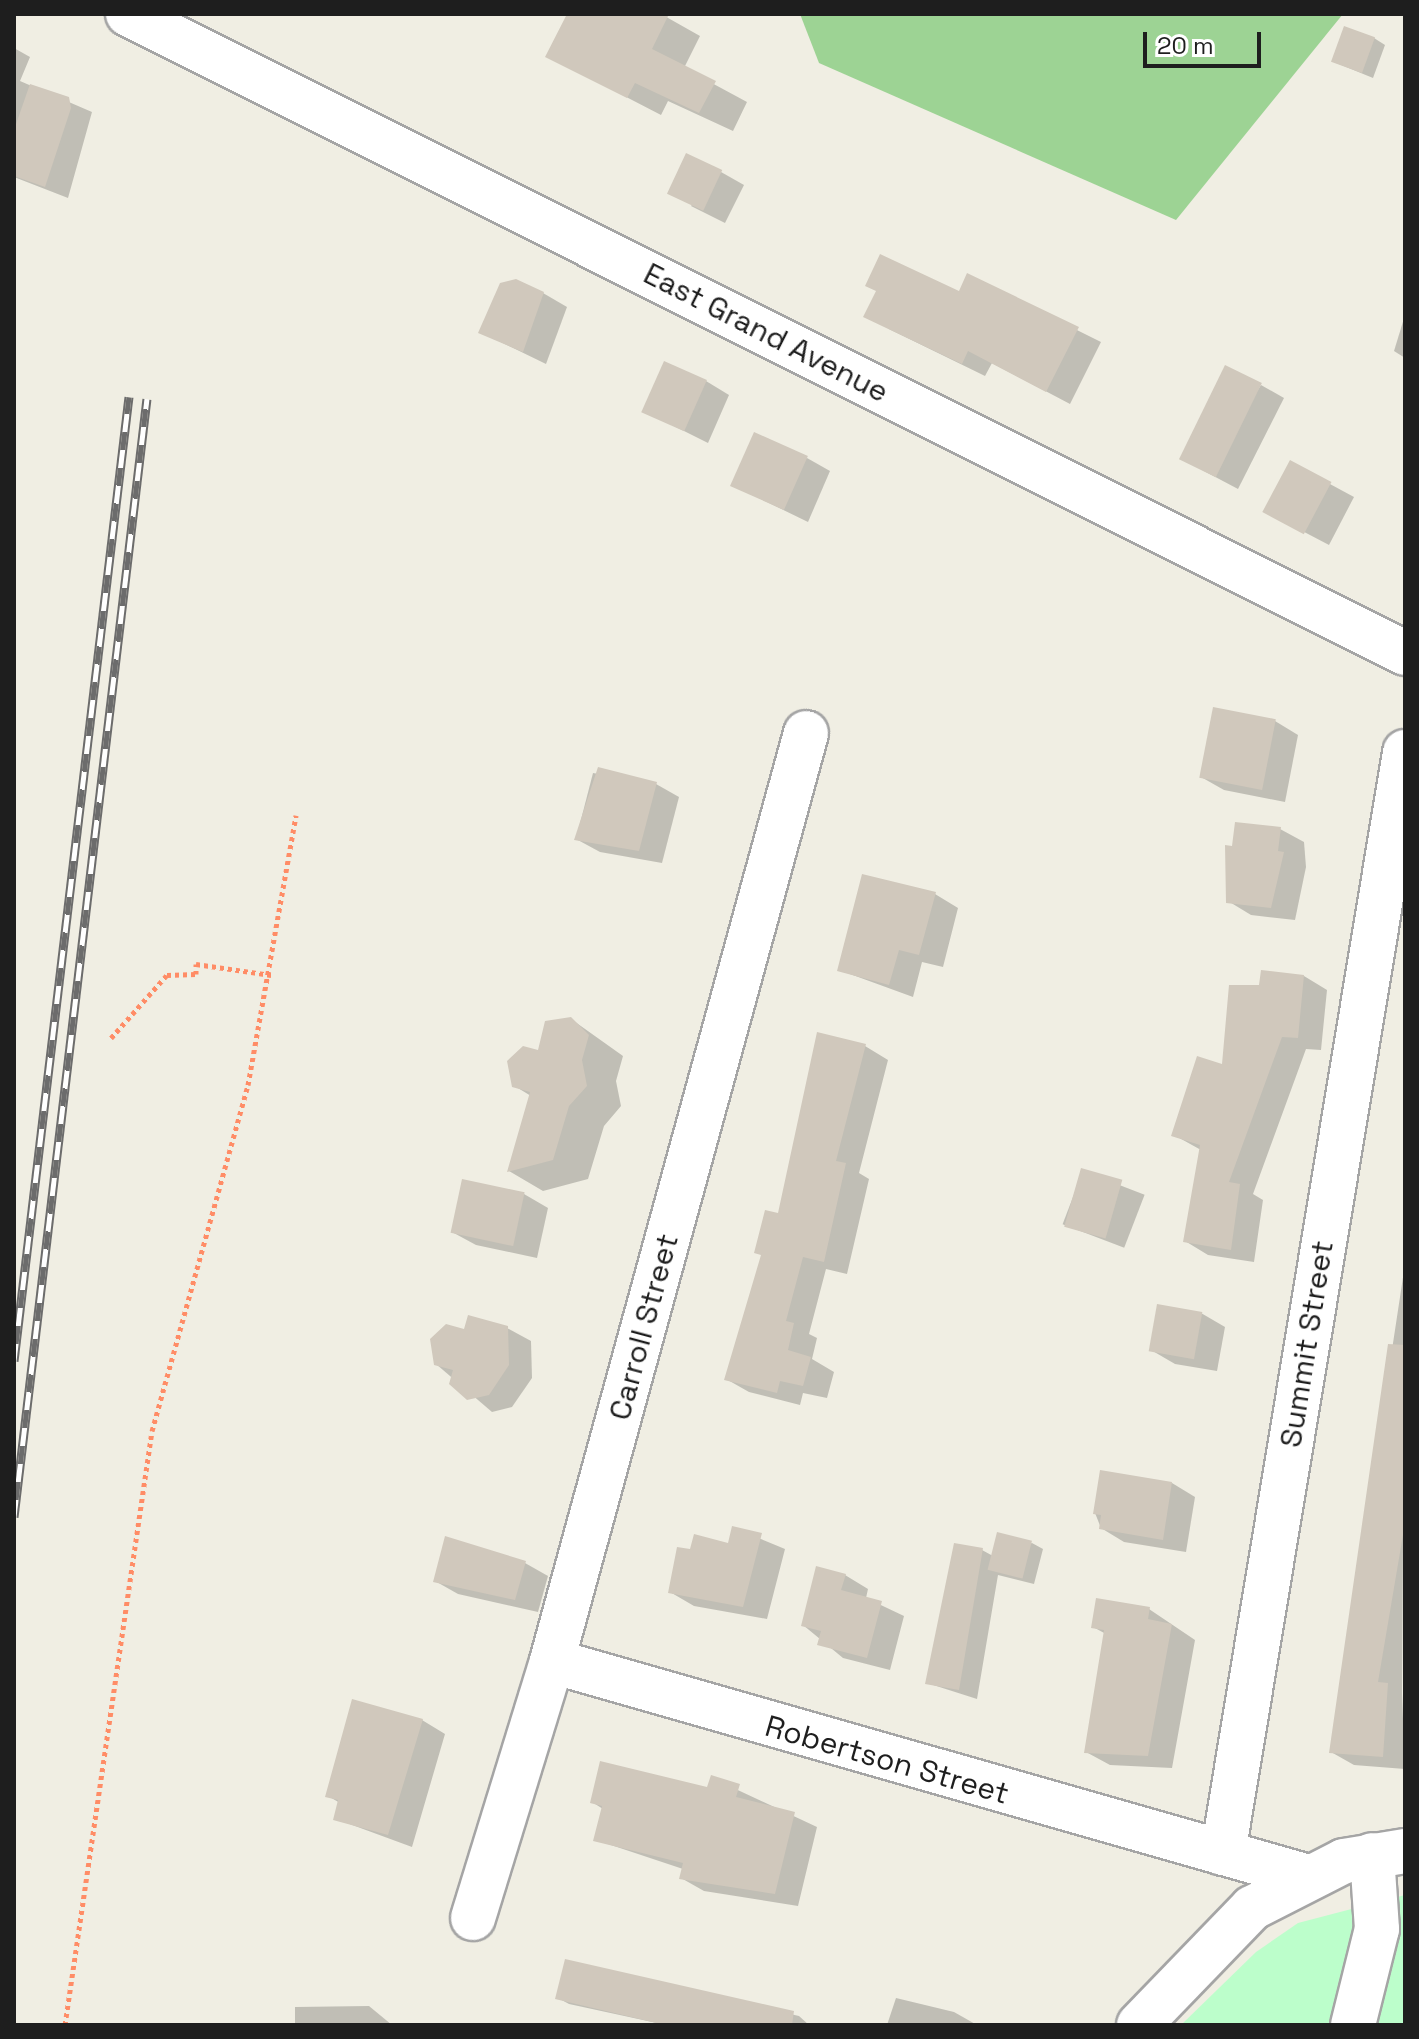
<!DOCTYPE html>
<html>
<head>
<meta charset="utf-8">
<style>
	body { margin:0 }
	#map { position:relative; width:1419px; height:2039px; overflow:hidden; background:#f0eee3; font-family:"Space Grotesk",sans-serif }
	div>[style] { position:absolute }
	.forest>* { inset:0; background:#9dd394 }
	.park>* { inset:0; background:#bcfecb }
	.shadow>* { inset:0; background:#0003; transform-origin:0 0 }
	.building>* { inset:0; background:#d0c8bc; transform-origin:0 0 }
	.path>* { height:5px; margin-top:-2.5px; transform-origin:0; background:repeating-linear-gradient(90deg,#ff8c66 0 4px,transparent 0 8px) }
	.roads { filter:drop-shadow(2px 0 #a5a5a5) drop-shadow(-2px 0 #a5a5a5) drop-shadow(0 2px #a5a5a5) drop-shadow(0 -2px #a5a5a5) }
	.minor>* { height:44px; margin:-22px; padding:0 22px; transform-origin:22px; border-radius:22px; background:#fff }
	.rail>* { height:9px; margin-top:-4.5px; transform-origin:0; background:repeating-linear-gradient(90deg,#fff 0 18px,#6c6c6c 0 36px); box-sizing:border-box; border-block:2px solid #6c6c6c }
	span { translate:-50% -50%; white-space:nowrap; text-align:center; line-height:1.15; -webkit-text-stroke:6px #fff; paint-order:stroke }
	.street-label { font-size:30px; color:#1e1e1e }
	.frame { position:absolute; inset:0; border:16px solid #1e1e1e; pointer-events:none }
	.scale { position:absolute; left:1143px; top:32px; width:118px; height:36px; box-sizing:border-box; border:4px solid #1e1e1e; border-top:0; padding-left:10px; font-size:24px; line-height:28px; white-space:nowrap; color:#1e1e1e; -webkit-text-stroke:6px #fff; paint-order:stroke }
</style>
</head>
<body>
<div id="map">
	<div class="forest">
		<div style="clip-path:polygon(800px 14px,1343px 14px,1176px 220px,819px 63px)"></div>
	</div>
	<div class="park">
		<div style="clip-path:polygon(1405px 1895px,1405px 2025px,1181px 2025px,1256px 1952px,1298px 1923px)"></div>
	</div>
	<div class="shadow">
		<div style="clip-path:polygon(569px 14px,661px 14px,700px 36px,684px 68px,747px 102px,733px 131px,668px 101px,661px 115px,547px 56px)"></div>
		<div style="clip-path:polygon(1374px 38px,1385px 45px,1373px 78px,1334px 62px)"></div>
		<div style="clip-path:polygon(14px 48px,30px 57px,20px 81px,92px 112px,68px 198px,14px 177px)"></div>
		<div style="clip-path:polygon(721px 172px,744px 185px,725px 223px,691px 206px)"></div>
		<div style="clip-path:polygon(968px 276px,1101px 342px,1070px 404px,992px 363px,985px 376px,889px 329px,960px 294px)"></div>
		<div style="clip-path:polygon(543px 293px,567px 307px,546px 364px,480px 332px)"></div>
		<div style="clip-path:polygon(1405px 315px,1405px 358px,1394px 351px)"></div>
		<div style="clip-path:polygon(706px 381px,729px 395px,708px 443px,644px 411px)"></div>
		<div style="clip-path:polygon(1261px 385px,1284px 398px,1238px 489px,1204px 471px)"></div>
		<div style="clip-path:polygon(807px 458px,830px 471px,808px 522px,732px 485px)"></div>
		<div style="clip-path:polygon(1291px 463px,1354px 497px,1329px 545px,1289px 524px)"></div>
		<div style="clip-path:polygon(1275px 721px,1298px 735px,1285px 802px,1224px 790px,1201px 777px)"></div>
		<div style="clip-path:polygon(593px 773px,656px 784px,679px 797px,662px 863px,600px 852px,576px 839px)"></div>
		<div style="clip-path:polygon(1280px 829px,1304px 842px,1306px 867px,1295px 920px,1251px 915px,1228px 901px,1234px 848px)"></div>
		<div style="clip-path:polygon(935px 894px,958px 908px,943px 967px,922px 962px,913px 997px,839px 970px)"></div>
		<div style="clip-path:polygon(1304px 976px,1327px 990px,1321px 1050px,1306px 1049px,1253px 1194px,1263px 1200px,1254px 1262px,1208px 1255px,1185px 1241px,1201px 1150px,1174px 1135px,1224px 1066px,1261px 987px)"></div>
		<div style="clip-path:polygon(571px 1019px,623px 1056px,616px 1081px,621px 1106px,604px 1126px,588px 1179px,543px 1191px,509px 1171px,531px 1096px,513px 1085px)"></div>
		<div style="clip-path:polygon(865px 1046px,888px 1060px,859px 1173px,869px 1179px,847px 1274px,826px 1269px,809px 1334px,817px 1338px,812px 1359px,834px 1372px,827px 1398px,803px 1393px,800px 1405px,749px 1392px,726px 1379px,779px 1215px)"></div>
		<div style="left:1083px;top:1171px;width:66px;height:57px;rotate:21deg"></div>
		<div style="clip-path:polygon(524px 1194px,548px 1208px,537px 1258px,476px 1245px,452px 1232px)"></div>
		<div style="clip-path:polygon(1405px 1264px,1402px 1693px,1405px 1769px,1354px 1765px,1331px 1752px)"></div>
		<div style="clip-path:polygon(1201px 1313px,1225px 1327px,1217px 1371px,1175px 1364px,1151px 1350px)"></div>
		<div style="clip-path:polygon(507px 1328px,531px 1341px,532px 1378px,512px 1407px,492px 1412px,436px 1364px,466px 1331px)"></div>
		<div style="clip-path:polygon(1172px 1483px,1195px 1497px,1186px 1552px,1124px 1542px,1101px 1528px,1095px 1513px)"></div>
		<div style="clip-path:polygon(734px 1528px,785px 1549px,767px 1619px,694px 1606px,670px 1592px,691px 1552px,730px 1545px)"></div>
		<div style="clip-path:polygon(1032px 1543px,1043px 1549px,1034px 1584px,998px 1575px,977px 1699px,927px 1683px,982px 1550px,993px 1556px)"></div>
		<div style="clip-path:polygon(525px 1563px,548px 1576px,538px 1612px,458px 1594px,435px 1581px)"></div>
		<div style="clip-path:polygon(845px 1575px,868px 1589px,866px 1598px,904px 1616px,890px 1670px,843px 1658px,803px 1625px)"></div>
		<div style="clip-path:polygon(1149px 1609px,1195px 1640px,1172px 1768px,1110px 1765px,1086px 1752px,1106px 1634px,1093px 1627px)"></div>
		<div style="clip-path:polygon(422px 1720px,445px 1734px,412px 1847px,336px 1819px,340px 1803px,328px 1796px)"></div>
		<div style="clip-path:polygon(712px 1778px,817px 1827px,798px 1906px,704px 1891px,681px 1878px,683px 1869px,596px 1840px,603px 1809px,592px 1802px,708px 1790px)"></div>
		<div style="clip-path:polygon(567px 1962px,799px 2016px,809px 2025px,666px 2025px,569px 2004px,558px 1998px)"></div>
		<div style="clip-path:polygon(896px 1998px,954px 2012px,977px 2025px,887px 2025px)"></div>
		<div style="clip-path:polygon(369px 2006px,392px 2025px,295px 2025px,295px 2007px)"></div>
	</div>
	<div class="building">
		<div style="clip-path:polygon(567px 14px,669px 14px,652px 49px,716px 81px,699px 113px,635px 83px,627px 98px,545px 57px)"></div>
		<div style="left:1344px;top:26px;width:33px;height:38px;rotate:20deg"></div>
		<div style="clip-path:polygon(30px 84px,69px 97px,71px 108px,45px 187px,14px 176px,14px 130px)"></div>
		<div style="left:686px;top:153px;width:40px;height:45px;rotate:25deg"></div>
		<div style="clip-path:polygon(880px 254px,959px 291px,967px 273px,1079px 327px,1046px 392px,968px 351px,962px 364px,863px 317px,876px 291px,865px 286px)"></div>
		<div style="clip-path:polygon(516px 279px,544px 292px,523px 352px,478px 333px,500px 283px)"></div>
		<div style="left:664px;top:361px;width:47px;height:56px;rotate:24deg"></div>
		<div style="left:1225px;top:365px;width:41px;height:105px;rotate:26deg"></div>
		<div style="left:754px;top:432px;width:59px;height:59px;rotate:24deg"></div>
		<div style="left:1290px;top:460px;width:47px;height:59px;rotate:28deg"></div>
		<div style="left:1213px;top:707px;width:64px;height:72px;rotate:11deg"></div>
		<div style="clip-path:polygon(598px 767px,657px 782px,639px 851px,574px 840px)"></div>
		<div style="clip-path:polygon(1235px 822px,1281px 827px,1278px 851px,1284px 852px,1271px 908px,1226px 903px,1225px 845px,1232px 846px)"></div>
		<div style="clip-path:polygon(862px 874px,936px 892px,919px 955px,899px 950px,889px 985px,837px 971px)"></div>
		<div style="clip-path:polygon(1261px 970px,1304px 975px,1298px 1038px,1282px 1037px,1229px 1182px,1240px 1184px,1231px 1250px,1183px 1242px,1200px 1145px,1171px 1136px,1197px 1056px,1222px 1064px,1229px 985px,1259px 985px)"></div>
		<div style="clip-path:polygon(571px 1017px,589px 1035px,582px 1060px,587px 1086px,569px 1106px,553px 1160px,507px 1172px,530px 1092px,512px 1087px,507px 1061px,523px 1046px,538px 1050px,545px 1021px)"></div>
		<div style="clip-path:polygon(817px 1032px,866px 1044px,836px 1161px,846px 1163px,824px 1262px,803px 1257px,786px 1321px,794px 1323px,788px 1350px,811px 1357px,803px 1386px,780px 1381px,777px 1393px,724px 1380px,761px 1255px,754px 1253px,765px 1210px,778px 1213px)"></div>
		<div style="left:1081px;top:1168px;width:43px;height:61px;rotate:16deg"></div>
		<div style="left:462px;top:1179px;width:64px;height:55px;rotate:12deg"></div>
		<div style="left:1157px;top:1304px;width:46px;height:48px;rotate:10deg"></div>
		<div style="clip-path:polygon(468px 1315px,508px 1326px,509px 1365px,489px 1395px,467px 1400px,449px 1384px,453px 1370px,434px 1365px,430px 1339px,446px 1324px,464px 1329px)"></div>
		<div style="clip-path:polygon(1388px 1344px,1405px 1345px,1405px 1523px,1378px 1682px,1388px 1683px,1383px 1757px,1329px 1753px)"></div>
		<div style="clip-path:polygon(1100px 1470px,1172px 1482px,1163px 1540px,1099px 1529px,1101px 1515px,1093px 1514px)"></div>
		<div style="clip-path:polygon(732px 1526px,762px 1533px,743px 1607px,668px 1593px,677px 1547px,690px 1549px,694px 1534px,728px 1543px)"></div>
		<div style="left:997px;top:1532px;width:36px;height:39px;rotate:14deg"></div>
		<div style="clip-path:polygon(445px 1536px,526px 1561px,515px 1600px,433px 1582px)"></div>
		<div style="clip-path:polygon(954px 1543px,983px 1548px,959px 1690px,925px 1684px)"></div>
		<div style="clip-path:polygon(816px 1566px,846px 1574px,841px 1590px,882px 1601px,867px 1658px,817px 1645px,821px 1631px,801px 1626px)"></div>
		<div style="clip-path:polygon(1096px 1598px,1150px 1607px,1148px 1619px,1172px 1624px,1148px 1756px,1084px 1753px,1104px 1630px,1091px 1628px)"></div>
		<div style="clip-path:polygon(352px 1699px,423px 1719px,388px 1835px,333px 1820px,338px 1800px,325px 1797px)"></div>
		<div style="clip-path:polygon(600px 1761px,707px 1787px,711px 1775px,740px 1784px,736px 1797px,795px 1812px,775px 1894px,679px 1879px,683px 1863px,593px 1841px,602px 1806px,590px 1803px)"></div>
		<div style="clip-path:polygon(565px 1959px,794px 2011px,792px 2025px,665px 2025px,555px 1999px)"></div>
	</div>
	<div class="path">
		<div style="left:111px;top:1038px;width:84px;rotate:-48.4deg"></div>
		<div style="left:167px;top:975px;width:29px;rotate:-2deg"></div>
		<div style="left:196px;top:974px;width:10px;rotate:-90deg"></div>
		<div style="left:196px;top:964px;width:76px;rotate:8.3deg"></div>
		<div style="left:65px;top:2025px;width:600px;rotate:-81.67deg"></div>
		<div style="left:152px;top:1431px;width:359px;rotate:-74.5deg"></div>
		<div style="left:248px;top:1085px;width:274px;rotate:-79.9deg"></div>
	</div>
	<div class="roads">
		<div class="minor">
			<div style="left:128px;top:14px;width:1428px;rotate:26.58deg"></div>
			<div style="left:552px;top:1661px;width:783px;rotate:15.94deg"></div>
			<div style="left:1223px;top:1853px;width:1116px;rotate:-80.61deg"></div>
			<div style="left:473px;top:1918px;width:269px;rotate:-72.9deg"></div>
			<div style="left:552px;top:1661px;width:962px;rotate:-74.69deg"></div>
			<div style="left:1139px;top:2025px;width:163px;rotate:-46deg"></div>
			<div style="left:1252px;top:1908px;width:103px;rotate:-27.1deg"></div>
			<div style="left:1344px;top:1861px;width:62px;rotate:-9.3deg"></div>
			<div style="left:1353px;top:2025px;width:99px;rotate:-76deg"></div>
			<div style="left:1377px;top:1929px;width:74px;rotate:-93.9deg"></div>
		</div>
	</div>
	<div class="rail">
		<div style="left:14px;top:1361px;width:971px;rotate:-83.2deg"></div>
		<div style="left:14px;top:1517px;width:1126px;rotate:-83.22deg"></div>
	</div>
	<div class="street-label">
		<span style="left:766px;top:333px;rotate:27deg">East Grand Avenue</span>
		<span style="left:644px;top:1327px;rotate:-75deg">Carroll Street</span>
		<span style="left:1307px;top:1344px;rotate:-81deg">Summit Street</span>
		<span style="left:887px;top:1760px;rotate:16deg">Robertson Street</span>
	</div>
	<div class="frame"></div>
	<div class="scale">20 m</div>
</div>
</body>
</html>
